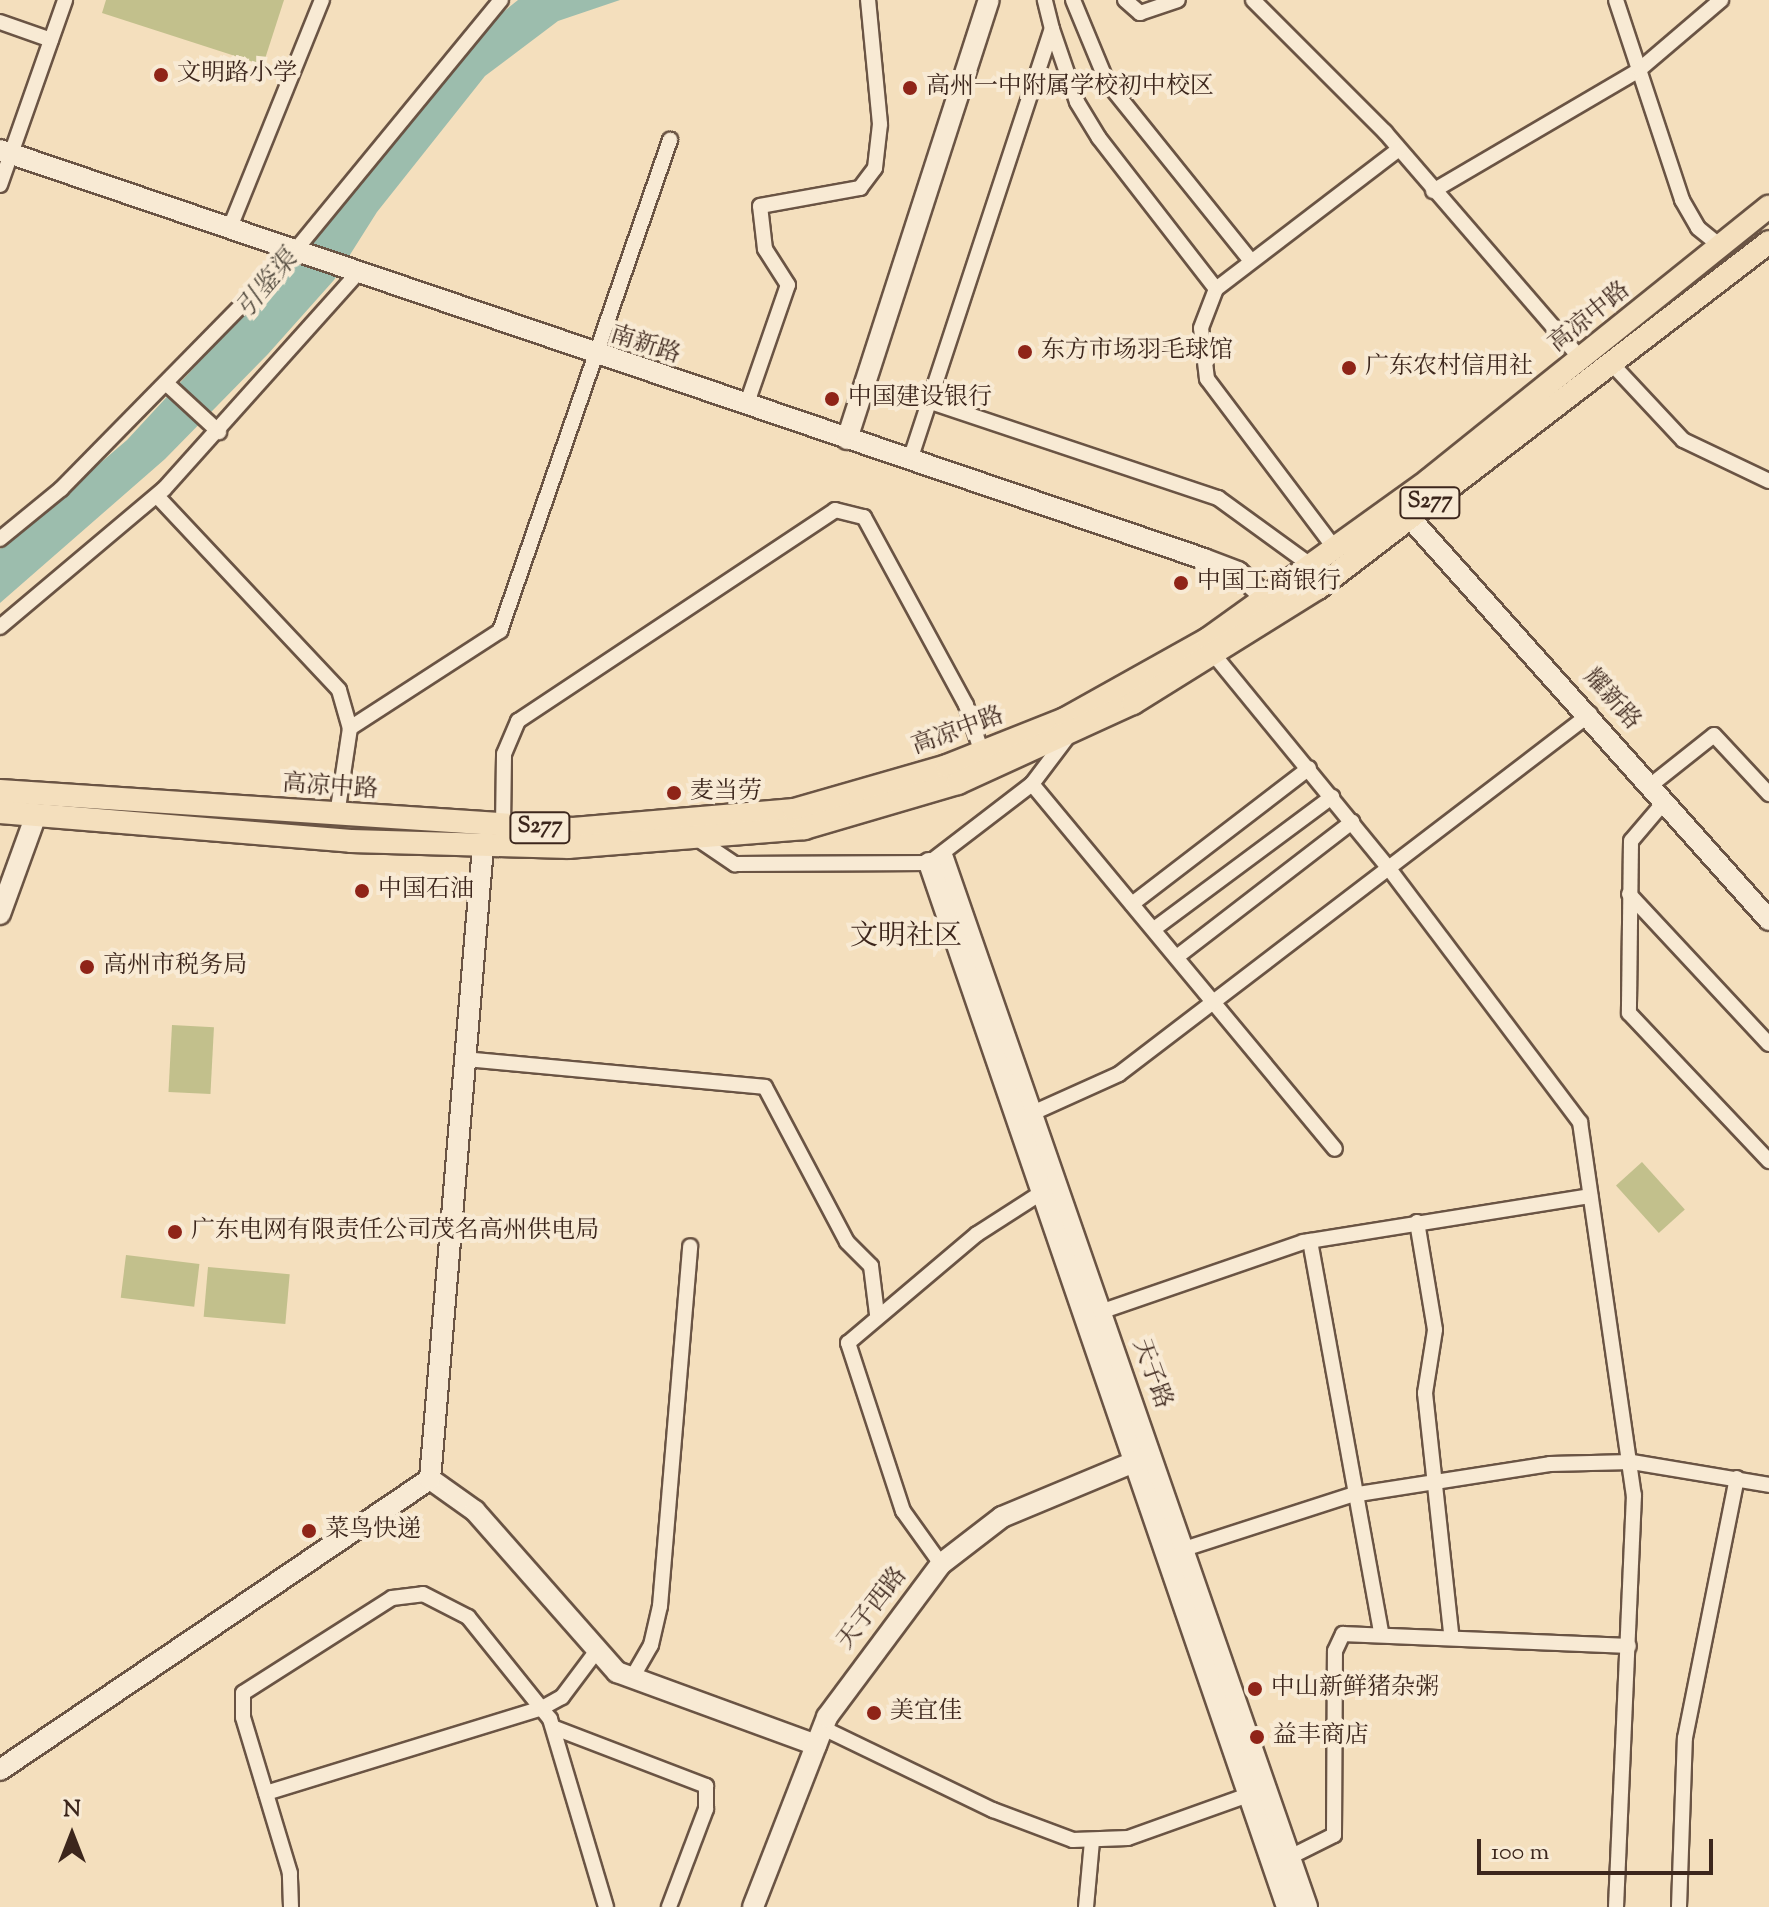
<!DOCTYPE html>
<html>
<head>
<meta charset="utf-8">
<style>
	body { margin:0 }
	#map { position:relative; width:1769px; height:1907px; overflow:hidden; background:#f4dfbd; font-family:"Sorts Mill Goudy","Noto Serif SC",serif }
	div>[style] { position:absolute }
	.green>* { inset:0; background:#c2c08c; transform-origin:0 0 }
	.water>* { inset:0; background:#9cbdad }
	.roads { filter:drop-shadow(2px 0 #6a5444) drop-shadow(-2px 0 #6a5444) drop-shadow(0 2px #6a5444) drop-shadow(0 -2px #6a5444) }
	.street>* { height:14px; margin:-7px; padding:0 7px; transform-origin:7px; border-radius:7px; background:#f8ead4 }
	.secondary>* { height:20px; margin:-10px; padding:0 10px; transform-origin:10px; border-radius:10px; background:#f8ead4 }
	.primary>* { height:22px; margin:-11px; padding:0 11px; transform-origin:11px; border-radius:11px; background:#f4dfbd }
	.dots>* { width:22px; height:22px; translate:-50% -50%; box-sizing:border-box; border:4px solid #f8ead4; border-radius:50% }
	span { translate:-50% -50%; white-space:nowrap; text-align:center; line-height:1.15; -webkit-text-stroke:8px #f8ead4; paint-order:stroke }
	.shield-label span { padding:2px 6px; background:#f8ead4; border:2px solid; border-radius:6px; -webkit-text-stroke-width:0 }
	.shield-label { font-size:22px; color:#3c261c; font-weight:700 }
	.poi-label { font-size:24px; color:#3c261c }
	.left { translate:0 -50%; text-align:left }
	.street-label { font-size:24px; color:#3c261c }
	.water-label { font-size:26px; color:#544c40; font-style:italic }
	.quarter-label { font-size:28px; color:#3c261c }
	.north { position:absolute; left:32px; top:1795px; width:80px; height:80px; -webkit-text-stroke:6px #f8ead4; paint-order:stroke; rotate:0deg; font-size:22px; font-weight:700; line-height:32px; text-align:center; color:#3c261c }
	.north::after { content:''; display:block; margin:auto; width:28px; height:36px; background:#3c261c; clip-path:polygon(50% 0,100% 100%,50% 72%,0 100%) }
	.scale { position:absolute; left:1477px; top:1839px; width:236px; height:36px; box-sizing:border-box; border:4px solid #3c261c; border-top:0; padding-left:10px; font-size:24px; line-height:28px; white-space:nowrap; color:#3c261c; -webkit-text-stroke:6px #f8ead4; paint-order:stroke }
</style>
</head>
<body>
<div id="map">
	<div class="green">
		<div style="clip-path:polygon(106px 0,284px 0,263px 65px,102px 13px)"></div>
		<div style="left:172px;top:1025px;width:42px;height:67px;rotate:3deg"></div>
		<div style="left:1642px;top:1162px;width:64px;height:35px;rotate:48deg"></div>
		<div style="left:126px;top:1255px;width:74px;height:43px;rotate:7deg"></div>
		<div style="left:208px;top:1267px;width:82px;height:50px;rotate:5deg"></div>
	</div>
	<div class="water">
		<div style="clip-path:polygon(518px 0,620px 0,558px 21px,485px 76px,377px 212px,334px 280px,268px 354px,165px 459px,0 603px,0 549px,127px 440px,322px 229px,482px 29px)"></div>
	</div>
	<div class="roads">
		<div class="street">
			<div style="left:1073px;top:0;width:89px;rotate:67.5deg"></div>
			<div style="left:1107px;top:82px;width:228px;rotate:51.2deg"></div>
			<div style="left:1125px;top:0;width:20px;rotate:41deg"></div>
			<div style="left:1140px;top:13px;width:40px;rotate:-18.9deg"></div>
			<div style="left:1253px;top:0;width:187px;rotate:45deg"></div>
			<div style="left:1385px;top:132px;width:300px;rotate:49.2deg"></div>
			<div style="left:1616px;top:0;width:211px;rotate:71.7deg"></div>
			<div style="left:1682px;top:200px;width:32px;rotate:60deg"></div>
			<div style="left:1698px;top:228px;width:28px;rotate:39deg"></div>
			<div style="left:0;top:22px;width:54px;rotate:19.4deg"></div>
			<div style="left:1052px;top:29px;width:77px;rotate:71.1deg"></div>
			<div style="left:1077px;top:102px;width:42px;rotate:58.6deg"></div>
			<div style="left:1099px;top:138px;width:191px;rotate:52.2deg"></div>
			<div style="left:0;top:185px;width:196px;rotate:-70.6deg"></div>
			<div style="left:1433px;top:191px;width:239px;rotate:-30.4deg"></div>
			<div style="left:1639px;top:70px;width:108px;rotate:-40.5deg"></div>
			<div style="left:229px;top:230px;width:248px;rotate:-68deg"></div>
			<div style="left:1612px;top:364px;width:104px;rotate:46.9deg"></div>
			<div style="left:1683px;top:440px;width:95px;rotate:25.5deg"></div>
			<div style="left:167px;top:384px;width:71px;rotate:42.7deg"></div>
			<div style="left:928px;top:401px;width:306px;rotate:18.5deg"></div>
			<div style="left:1218px;top:498px;width:117px;rotate:36deg"></div>
			<div style="left:746px;top:406px;width:128px;rotate:-70.9deg"></div>
			<div style="left:788px;top:285px;width:43px;rotate:-122.6deg"></div>
			<div style="left:765px;top:249px;width:43px;rotate:-96.6deg"></div>
			<div style="left:760px;top:206px;width:102px;rotate:-10.2deg"></div>
			<div style="left:860px;top:188px;width:25px;rotate:-53deg"></div>
			<div style="left:875px;top:168px;width:44px;rotate:-83.5deg"></div>
			<div style="left:880px;top:124px;width:125px;rotate:-95.5deg"></div>
			<div style="left:910px;top:460px;width:454px;rotate:-71.8deg"></div>
			<div style="left:1052px;top:29px;width:30px;rotate:-104deg"></div>
			<div style="left:157px;top:496px;width:266px;rotate:46.8deg"></div>
			<div style="left:339px;top:690px;width:40px;rotate:74deg"></div>
			<div style="left:0;top:539px;width:79px;rotate:-39.3deg"></div>
			<div style="left:61px;top:489px;width:332px;rotate:-45.5deg"></div>
			<div style="left:294px;top:252px;width:326px;rotate:-50.6deg"></div>
			<div style="left:1336px;top:550px;width:214px;rotate:-127deg"></div>
			<div style="left:1207px;top:379px;width:51px;rotate:-96.7deg"></div>
			<div style="left:1201px;top:328px;width:42px;rotate:-69deg"></div>
			<div style="left:1216px;top:289px;width:230px;rotate:-37.4deg"></div>
			<div style="left:0;top:627px;width:214px;rotate:-40.1deg"></div>
			<div style="left:164px;top:489px;width:288px;rotate:-48.1deg"></div>
			<div style="left:1215px;top:656px;width:271px;rotate:50.7deg"></div>
			<div style="left:1387px;top:866px;width:321px;rotate:53deg"></div>
			<div style="left:1580px;top:1122px;width:377px;rotate:81.8deg"></div>
			<div style="left:1634px;top:1495px;width:412px;rotate:92.5deg"></div>
			<div style="left:1032px;top:784px;width:474px;rotate:50.3deg"></div>
			<div style="left:1651px;top:785px;width:80px;rotate:-38.4deg"></div>
			<div style="left:1714px;top:735px;width:81px;rotate:47deg"></div>
			<div style="left:1665px;top:801px;width:52px;rotate:130.4deg"></div>
			<div style="left:1631px;top:841px;width:172px;rotate:90.7deg"></div>
			<div style="left:1629px;top:1013px;width:204px;rotate:46.6deg"></div>
			<div style="left:337px;top:815px;width:88px;rotate:-81.5deg"></div>
			<div style="left:350px;top:728px;width:179px;rotate:-32.9deg"></div>
			<div style="left:500px;top:631px;width:520px;rotate:-70.9deg"></div>
			<div style="left:503px;top:827px;width:73px;rotate:-89.2deg"></div>
			<div style="left:504px;top:754px;width:36px;rotate:-67deg"></div>
			<div style="left:518px;top:721px;width:381px;rotate:-33.6deg"></div>
			<div style="left:835px;top:510px;width:30px;rotate:14deg"></div>
			<div style="left:864px;top:517px;width:214px;rotate:61.5deg"></div>
			<div style="left:966px;top:705px;width:51px;rotate:71.6deg"></div>
			<div style="left:702px;top:842px;width:40px;rotate:34deg"></div>
			<div style="left:735px;top:864px;width:194px;rotate:-0.3deg"></div>
			<div style="left:929px;top:863px;width:130px;rotate:-37.5deg"></div>
			<div style="left:1032px;top:784px;width:61px;rotate:-52.9deg"></div>
			<div style="left:1629px;top:894px;width:205px;rotate:47deg"></div>
			<div style="left:1132px;top:904px;width:223px;rotate:-37.5deg"></div>
			<div style="left:1154px;top:929px;width:222px;rotate:-36.6deg"></div>
			<div style="left:1178px;top:956px;width:220px;rotate:-37.6deg"></div>
			<div style="left:465px;top:1059px;width:301px;rotate:5.3deg"></div>
			<div style="left:765px;top:1087px;width:175px;rotate:62.1deg"></div>
			<div style="left:847px;top:1242px;width:34px;rotate:45deg"></div>
			<div style="left:871px;top:1266px;width:48px;rotate:82.9deg"></div>
			<div style="left:1026px;top:1116px;width:102px;rotate:-24.3deg"></div>
			<div style="left:1119px;top:1074px;width:593px;rotate:-37.39deg"></div>
			<div style="left:1417px;top:1222px;width:109px;rotate:80.5deg"></div>
			<div style="left:1435px;top:1330px;width:64px;rotate:99deg"></div>
			<div style="left:1425px;top:1393px;width:242px;rotate:83.8deg"></div>
			<div style="left:1310px;top:1241px;width:395px;rotate:79.7deg"></div>
			<div style="left:1094px;top:1314px;width:221px;rotate:-19deg"></div>
			<div style="left:1303px;top:1242px;width:291px;rotate:-9.1deg"></div>
			<div style="left:1175px;top:1552px;width:186px;rotate:-17.9deg"></div>
			<div style="left:1352px;top:1495px;width:200px;rotate:-8.9deg"></div>
			<div style="left:1550px;top:1464px;width:82px;rotate:-1.4deg"></div>
			<div style="left:1632px;top:1462px;width:139px;rotate:9.5deg"></div>
			<div style="left:941px;top:1564px;width:65px;rotate:-125.6deg"></div>
			<div style="left:903px;top:1511px;width:177px;rotate:-108.1deg"></div>
			<div style="left:848px;top:1343px;width:169px;rotate:-40.2deg"></div>
			<div style="left:977px;top:1234px;width:83px;rotate:-32.7deg"></div>
			<div style="left:632px;top:1678px;width:38px;rotate:-60deg"></div>
			<div style="left:651px;top:1645px;width:40px;rotate:-77deg"></div>
			<div style="left:660px;top:1606px;width:361px;rotate:-85.2deg"></div>
			<div style="left:555px;top:1728px;width:162px;rotate:21deg"></div>
			<div style="left:706px;top:1786px;width:23px;rotate:90deg"></div>
			<div style="left:706px;top:1809px;width:105px;rotate:110.7deg"></div>
			<div style="left:823px;top:1728px;width:189px;rotate:25.8deg"></div>
			<div style="left:993px;top:1810px;width:85px;rotate:20.6deg"></div>
			<div style="left:1073px;top:1840px;width:55px;rotate:-2.1deg"></div>
			<div style="left:1128px;top:1838px;width:134px;rotate:-19.7deg"></div>
			<div style="left:266px;top:1793px;width:289px;rotate:-17.1deg"></div>
			<div style="left:542px;top:1708px;width:23px;rotate:-29deg"></div>
			<div style="left:562px;top:1697px;width:55px;rotate:-53.1deg"></div>
			<div style="left:1284px;top:1860px;width:56px;rotate:-26.6deg"></div>
			<div style="left:1334px;top:1835px;width:184px;rotate:-89.7deg"></div>
			<div style="left:1335px;top:1651px;width:19px;rotate:-65deg"></div>
			<div style="left:1343px;top:1634px;width:286px;rotate:2.4deg"></div>
			<div style="left:291px;top:1907px;width:34px;rotate:-92deg"></div>
			<div style="left:290px;top:1873px;width:163px;rotate:-106.8deg"></div>
			<div style="left:243px;top:1717px;width:24px;rotate:-90deg"></div>
			<div style="left:243px;top:1693px;width:177px;rotate:-32.5deg"></div>
			<div style="left:392px;top:1598px;width:31px;rotate:-7deg"></div>
			<div style="left:423px;top:1594px;width:51px;rotate:27.1deg"></div>
			<div style="left:468px;top:1617px;width:131px;rotate:51.2deg"></div>
			<div style="left:550px;top:1719px;width:196px;rotate:73.4deg"></div>
			<div style="left:1086px;top:1907px;width:66px;rotate:-84.8deg"></div>
			<div style="left:1679px;top:1907px;width:169px;rotate:-88deg"></div>
			<div style="left:1685px;top:1738px;width:265px;rotate:-78.7deg"></div>
		</div>
		<div class="secondary">
			<div style="left:0;top:150px;width:1272px;rotate:18.76deg"></div>
			<div style="left:1204px;top:559px;width:36px;rotate:21deg"></div>
			<div style="left:1238px;top:572px;width:40px;rotate:43deg"></div>
			<div style="left:847px;top:439px;width:461px;rotate:-72.1deg"></div>
			<div style="left:1410px;top:518px;width:539px;rotate:48.23deg"></div>
			<div style="left:943px;top:858px;width:1110px;rotate:70.86deg"></div>
			<div style="left:929px;top:863px;width:1104px;rotate:71.07deg"></div>
			<div style="left:0;top:914px;width:105px;rotate:-70deg"></div>
			<div style="left:430px;top:1479px;width:55px;rotate:35.4deg"></div>
			<div style="left:475px;top:1511px;width:215px;rotate:48.6deg"></div>
			<div style="left:617px;top:1672px;width:212px;rotate:20.1deg"></div>
			<div style="left:0;top:1770px;width:519px;rotate:-34.09deg"></div>
			<div style="left:430px;top:1479px;width:635px;rotate:-85.21deg"></div>
			<div style="left:753px;top:1907px;width:204px;rotate:-68.7deg"></div>
			<div style="left:827px;top:1717px;width:191px;rotate:-53.3deg"></div>
			<div style="left:941px;top:1564px;width:77px;rotate:-37.6deg"></div>
			<div style="left:1002px;top:1517px;width:156px;rotate:-22.6deg"></div>
		</div>
		<div class="primary">
			<div style="left:0;top:791px;width:574px;rotate:3.79deg"></div>
			<div style="left:573px;top:829px;width:222px;rotate:-4.9deg"></div>
			<div style="left:794px;top:810px;width:159px;rotate:-16deg"></div>
			<div style="left:947px;top:766px;width:127px;rotate:-21.7deg"></div>
			<div style="left:1065px;top:719px;width:164px;rotate:-29.2deg"></div>
			<div style="left:1208px;top:639px;width:272px;rotate:-35.7deg"></div>
			<div style="left:1429px;top:480px;width:436px;rotate:-38.8deg"></div>
			<div style="left:0;top:812px;width:352px;rotate:4.7deg"></div>
			<div style="left:351px;top:841px;width:218px;rotate:1.6deg"></div>
			<div style="left:569px;top:847px;width:236px;rotate:-4.6deg"></div>
			<div style="left:804px;top:828px;width:160px;rotate:-16.3deg"></div>
			<div style="left:958px;top:783px;width:192px;rotate:-24.6deg"></div>
			<div style="left:1133px;top:703px;width:218px;rotate:-31.9deg"></div>
			<div style="left:1318px;top:588px;width:568px;rotate:-37.49deg"></div>
		</div>
	</div>
	<div class="dots">
		<div style="left:161px;top:75px;background:#8f2418"></div>
		<div style="left:910px;top:88px;background:#8f2418"></div>
		<div style="left:1025px;top:352px;background:#8f2418"></div>
		<div style="left:1349px;top:368px;background:#8f2418"></div>
		<div style="left:832px;top:399px;background:#8f2418"></div>
		<div style="left:1181px;top:583px;background:#8f2418"></div>
		<div style="left:674px;top:793px;background:#8f2418"></div>
		<div style="left:362px;top:891px;background:#8f2418"></div>
		<div style="left:87px;top:967px;background:#8f2418"></div>
		<div style="left:175px;top:1232px;background:#8f2418"></div>
		<div style="left:309px;top:1531px;background:#8f2418"></div>
		<div style="left:1255px;top:1689px;background:#8f2418"></div>
		<div style="left:874px;top:1713px;background:#8f2418"></div>
		<div style="left:1257px;top:1737px;background:#8f2418"></div>
	</div>
	<div class="shield-label">
		<span style="left:1430px;top:503px">S277</span>
		<span style="left:540px;top:828px">S277</span>
	</div>
	<div class="poi-label">
		<span class="left" style="left:177px;top:75px">文明路小学</span>
		<span class="left" style="left:926px;top:88px">高州一中附属学校初中校区</span>
		<span class="left" style="left:1041px;top:352px">东方市场羽毛球馆</span>
		<span class="left" style="left:1365px;top:368px">广东农村信用社</span>
		<span class="left" style="left:848px;top:399px">中国建设银行</span>
		<span class="left" style="left:1197px;top:583px">中国工商银行</span>
		<span class="left" style="left:690px;top:793px">麦当劳</span>
		<span class="left" style="left:378px;top:891px">中国石油</span>
		<span class="left" style="left:103px;top:967px">高州市税务局</span>
		<span class="left" style="left:191px;top:1232px">广东电网有限责任公司茂名高州供电局</span>
		<span class="left" style="left:325px;top:1531px">菜鸟快递</span>
		<span class="left" style="left:1271px;top:1689px">中山新鲜猪杂粥</span>
		<span class="left" style="left:890px;top:1713px">美宜佳</span>
		<span class="left" style="left:1273px;top:1737px">益丰商店</span>
	</div>
	<div class="street-label">
		<span style="left:1590px;top:318px;rotate:-39deg">高凉中路</span>
		<span style="left:645px;top:346px;rotate:18deg">南新路</span>
		<span style="left:1611px;top:700px;rotate:48deg">耀新路</span>
		<span style="left:958px;top:732px;rotate:-20deg">高凉中路</span>
		<span style="left:330px;top:788px;rotate:4deg">高凉中路</span>
		<span style="left:1151px;top:1374px;rotate:70deg">天子路</span>
		<span style="left:873px;top:1609px;rotate:-52deg">天子西路</span>
	</div>
	<div class="water-label">
		<span style="left:268px;top:285px;rotate:-50deg">引鉴渠</span>
	</div>
	<div class="quarter-label">
		<span style="left:906px;top:937px">文明社区</span>
	</div>
	<div class="north">N</div>
	<div class="scale">100 m</div>
</div>
</body>
</html>
